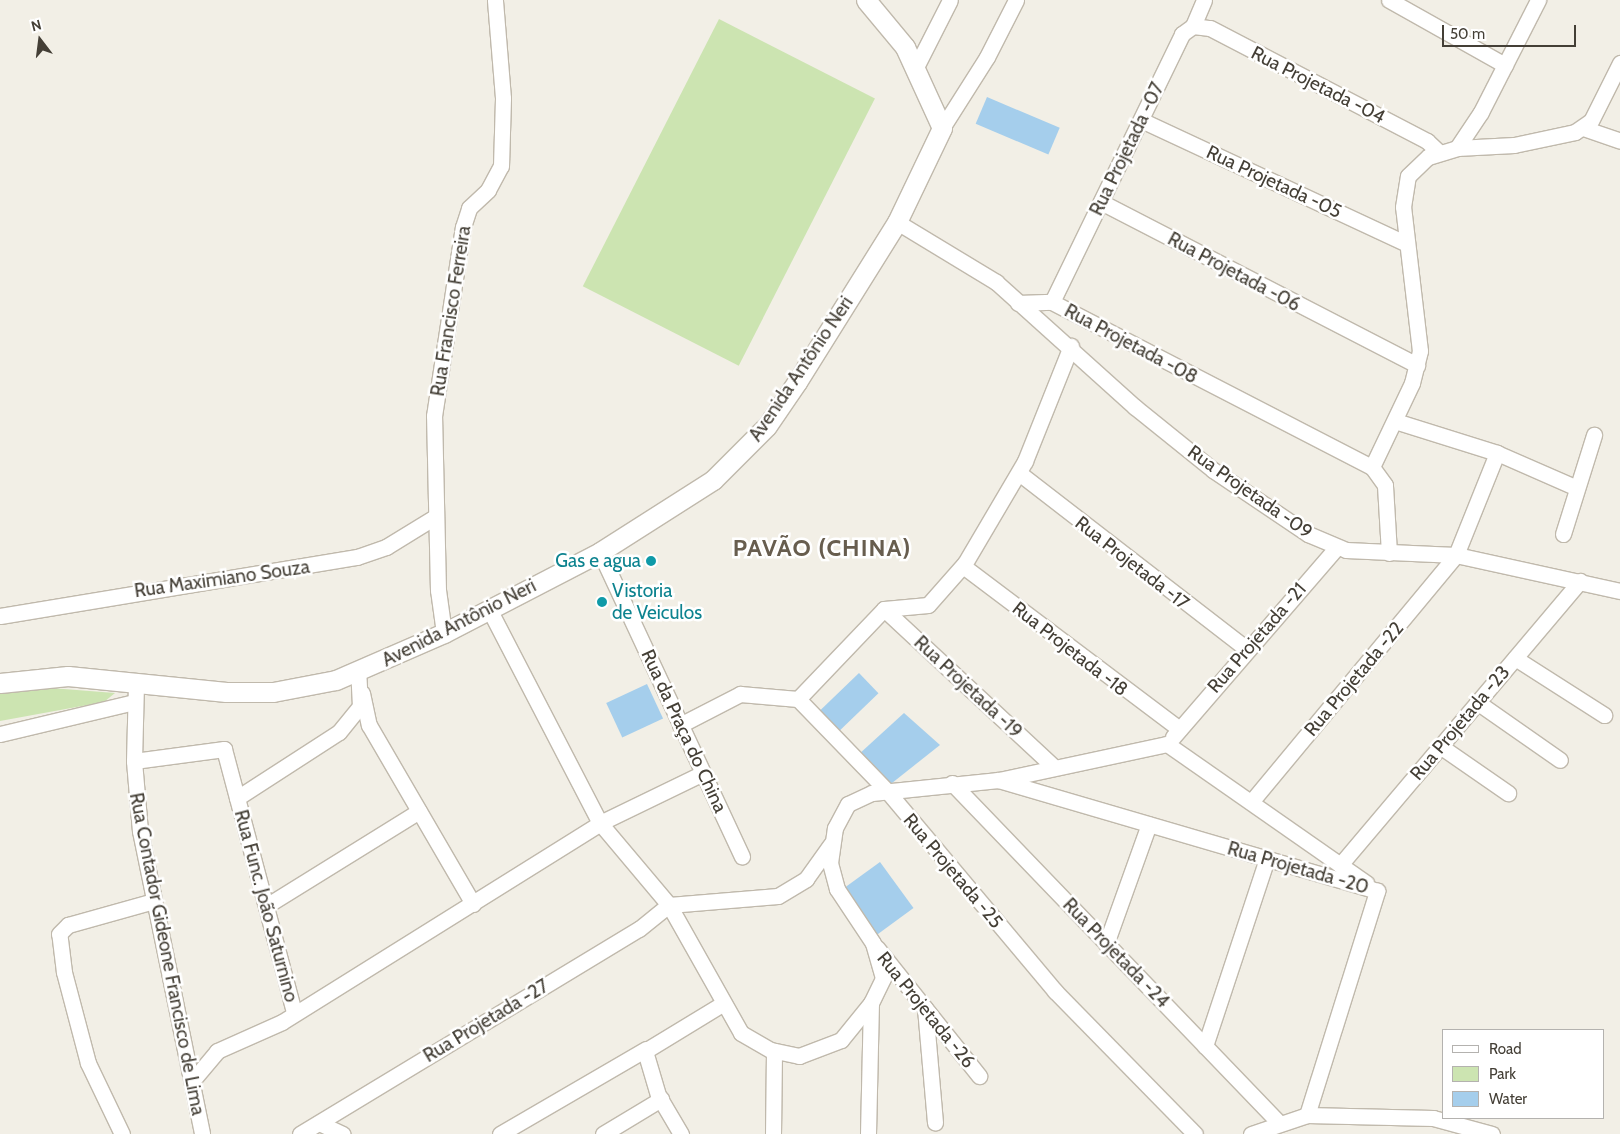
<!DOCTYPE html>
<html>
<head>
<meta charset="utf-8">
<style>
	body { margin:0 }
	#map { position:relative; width:1620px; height:1134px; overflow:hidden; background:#f2efe6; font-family:Cabin,sans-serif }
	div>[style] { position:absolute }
	.green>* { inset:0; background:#cce4b1; transform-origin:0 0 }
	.water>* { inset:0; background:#a5ceec; transform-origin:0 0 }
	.roads { filter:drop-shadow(1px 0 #c0b9ac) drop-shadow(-1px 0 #c0b9ac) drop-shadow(0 1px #c0b9ac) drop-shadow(0 -1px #c0b9ac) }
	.minor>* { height:15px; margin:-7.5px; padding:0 7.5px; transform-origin:7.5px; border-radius:7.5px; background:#fff }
	.tertiary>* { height:19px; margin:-9.5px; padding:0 9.5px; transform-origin:9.5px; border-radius:9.5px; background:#fff }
	.dots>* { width:14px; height:14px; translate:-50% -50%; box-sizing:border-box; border:2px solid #fff; border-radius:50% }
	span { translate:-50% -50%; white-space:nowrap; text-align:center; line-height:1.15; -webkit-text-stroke:5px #fff; paint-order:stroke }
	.street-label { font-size:19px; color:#443f36 }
	.culture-label { font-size:19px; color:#0d838f }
	.right { translate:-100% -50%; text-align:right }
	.left { translate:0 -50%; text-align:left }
	.district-label { font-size:24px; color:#675d4e; font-weight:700; letter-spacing:1px }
	.legend { position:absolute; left:1442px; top:1029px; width:162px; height:90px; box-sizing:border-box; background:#fff; border:1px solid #b4b2af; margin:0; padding:6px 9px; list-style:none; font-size:15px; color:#443f36 }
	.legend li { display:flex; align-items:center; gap:10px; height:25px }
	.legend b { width:25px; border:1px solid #b4b2af }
	.north { position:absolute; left:15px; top:15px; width:50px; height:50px; -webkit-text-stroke:4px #fff; paint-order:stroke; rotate:345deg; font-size:14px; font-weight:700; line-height:20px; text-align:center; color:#443f36 }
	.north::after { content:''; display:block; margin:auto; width:18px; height:22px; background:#443f36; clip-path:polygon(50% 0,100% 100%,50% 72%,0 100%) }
	.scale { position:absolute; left:1442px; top:25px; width:134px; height:22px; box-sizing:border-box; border:2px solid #443f36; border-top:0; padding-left:6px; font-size:15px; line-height:18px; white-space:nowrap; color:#443f36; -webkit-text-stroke:4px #fff; paint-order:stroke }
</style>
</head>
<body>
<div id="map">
	<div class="green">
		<div style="left:719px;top:19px;width:175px;height:300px;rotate:27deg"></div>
		<div style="clip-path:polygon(38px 687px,115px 693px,104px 702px,0 721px,0 693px)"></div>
	</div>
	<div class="water">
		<div style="left:987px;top:97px;width:79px;height:29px;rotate:23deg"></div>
		<div style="left:859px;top:673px;width:28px;height:61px;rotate:46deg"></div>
		<div style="left:647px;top:684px;width:38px;height:45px;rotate:65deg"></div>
		<div style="clip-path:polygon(904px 713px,940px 745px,887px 787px,858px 755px)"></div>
		<div style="left:880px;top:862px;width:57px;height:46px;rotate:54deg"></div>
	</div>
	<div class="roads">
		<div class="minor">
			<div style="left:1389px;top:0;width:133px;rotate:29.3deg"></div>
			<div style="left:1193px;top:26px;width:17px;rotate:7deg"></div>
			<div style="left:1210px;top:28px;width:245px;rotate:27.5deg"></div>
			<div style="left:1427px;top:141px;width:16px;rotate:43deg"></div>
			<div style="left:915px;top:69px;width:77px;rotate:-63.1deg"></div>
			<div style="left:1141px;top:120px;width:293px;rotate:25deg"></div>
			<div style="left:942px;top:128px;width:84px;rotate:-57.6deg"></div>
			<div style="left:987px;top:57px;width:64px;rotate:-63deg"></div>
			<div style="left:1583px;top:128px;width:39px;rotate:19deg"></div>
			<div style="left:1457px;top:148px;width:43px;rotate:-56.3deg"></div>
			<div style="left:1481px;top:112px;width:126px;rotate:-63deg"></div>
			<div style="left:1101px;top:202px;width:356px;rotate:27.3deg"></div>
			<div style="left:897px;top:222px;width:116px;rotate:31.2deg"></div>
			<div style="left:996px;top:282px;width:187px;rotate:42deg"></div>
			<div style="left:1135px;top:407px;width:100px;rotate:38.9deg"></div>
			<div style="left:1213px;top:470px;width:115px;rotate:34deg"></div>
			<div style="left:1308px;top:534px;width:41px;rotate:22.8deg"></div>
			<div style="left:1346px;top:550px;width:110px;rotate:2.6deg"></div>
			<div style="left:1456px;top:555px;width:168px;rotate:12.4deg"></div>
			<div style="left:1052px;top:302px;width:298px;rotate:-64.1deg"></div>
			<div style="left:1182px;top:34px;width:14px;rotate:-36deg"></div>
			<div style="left:1193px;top:26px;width:28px;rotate:-67deg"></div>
			<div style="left:1018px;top:303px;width:34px;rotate:-2deg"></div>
			<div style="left:1052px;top:302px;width:360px;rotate:27.3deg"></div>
			<div style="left:1395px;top:421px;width:107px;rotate:17.4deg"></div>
			<div style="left:1497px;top:453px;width:87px;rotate:23.6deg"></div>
			<div style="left:1019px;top:473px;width:289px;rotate:37.7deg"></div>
			<div style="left:1563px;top:534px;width:104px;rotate:-72.6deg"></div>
			<div style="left:600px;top:552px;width:336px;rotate:65deg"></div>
			<div style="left:1389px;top:553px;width:68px;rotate:-93.4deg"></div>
			<div style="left:1385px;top:485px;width:22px;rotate:-126deg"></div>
			<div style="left:1372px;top:467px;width:93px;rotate:-64.5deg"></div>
			<div style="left:1412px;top:383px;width:33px;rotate:-76deg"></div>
			<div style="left:1420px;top:351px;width:145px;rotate:-96.7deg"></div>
			<div style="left:1403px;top:207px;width:31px;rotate:-81deg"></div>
			<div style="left:1408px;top:176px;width:28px;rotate:-44deg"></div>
			<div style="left:1428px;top:157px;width:30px;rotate:-17deg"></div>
			<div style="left:1457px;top:148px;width:57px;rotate:-3deg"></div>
			<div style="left:1514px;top:145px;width:62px;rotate:-12deg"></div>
			<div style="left:1575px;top:132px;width:19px;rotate:-35deg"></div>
			<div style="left:1591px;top:121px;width:65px;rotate:-63.4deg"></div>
			<div style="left:963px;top:566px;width:271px;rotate:37deg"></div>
			<div style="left:489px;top:609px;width:241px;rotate:62.6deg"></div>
			<div style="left:600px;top:823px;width:107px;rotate:49.9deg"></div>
			<div style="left:669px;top:905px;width:147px;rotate:60.6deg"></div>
			<div style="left:741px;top:1033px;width:34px;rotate:30deg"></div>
			<div style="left:771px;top:1050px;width:29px;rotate:12deg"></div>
			<div style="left:799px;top:1056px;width:45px;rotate:-20.9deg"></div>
			<div style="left:841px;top:1040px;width:48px;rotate:-51deg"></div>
			<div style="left:871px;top:1003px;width:28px;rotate:-64deg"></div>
			<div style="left:883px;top:978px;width:36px;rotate:-106deg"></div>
			<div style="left:873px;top:943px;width:65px;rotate:-123.7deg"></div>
			<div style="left:837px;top:889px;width:27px;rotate:-105deg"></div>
			<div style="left:830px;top:863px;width:35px;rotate:-82deg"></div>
			<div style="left:835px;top:828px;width:27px;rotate:-62deg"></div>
			<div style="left:848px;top:804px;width:26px;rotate:-25deg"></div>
			<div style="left:872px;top:793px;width:127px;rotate:-5.9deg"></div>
			<div style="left:998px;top:780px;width:395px;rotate:16.3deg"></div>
			<div style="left:884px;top:609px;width:229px;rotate:42.9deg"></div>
			<div style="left:0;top:616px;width:362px;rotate:-9.4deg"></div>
			<div style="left:357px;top:557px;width:31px;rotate:-19deg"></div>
			<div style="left:386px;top:547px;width:57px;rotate:-31.5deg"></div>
			<div style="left:444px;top:633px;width:43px;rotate:-97.9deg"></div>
			<div style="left:438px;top:590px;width:174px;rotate:-91.3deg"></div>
			<div style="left:434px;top:416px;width:191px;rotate:-81.3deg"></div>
			<div style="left:463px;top:227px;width:20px;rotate:-72deg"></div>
			<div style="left:469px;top:208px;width:26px;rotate:-43deg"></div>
			<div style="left:488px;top:190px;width:27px;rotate:-62deg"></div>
			<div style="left:501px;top:166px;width:68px;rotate:-88.3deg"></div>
			<div style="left:503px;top:98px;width:98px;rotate:-94.7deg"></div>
			<div style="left:1515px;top:658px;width:106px;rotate:32.6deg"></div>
			<div style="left:136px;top:684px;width:77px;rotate:91.5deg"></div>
			<div style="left:134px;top:761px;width:70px;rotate:85.1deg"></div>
			<div style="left:140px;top:831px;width:309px;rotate:78.4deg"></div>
			<div style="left:362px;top:693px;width:33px;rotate:78deg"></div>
			<div style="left:369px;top:725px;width:207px;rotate:59.8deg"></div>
			<div style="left:798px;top:699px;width:124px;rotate:-46.3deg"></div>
			<div style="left:884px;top:609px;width:44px;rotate:-5.2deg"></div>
			<div style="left:928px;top:605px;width:56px;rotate:-48.6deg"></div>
			<div style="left:965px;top:563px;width:118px;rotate:-59.5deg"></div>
			<div style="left:1025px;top:461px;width:124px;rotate:-68.2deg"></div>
			<div style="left:1477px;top:702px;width:101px;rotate:34.9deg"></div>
			<div style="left:680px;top:725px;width:68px;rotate:-27.3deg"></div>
			<div style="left:740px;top:694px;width:58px;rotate:4.9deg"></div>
			<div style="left:798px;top:699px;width:129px;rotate:45.9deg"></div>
			<div style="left:888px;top:792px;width:260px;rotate:50deg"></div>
			<div style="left:1055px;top:991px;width:200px;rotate:45.6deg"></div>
			<div style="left:0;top:734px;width:138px;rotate:-13.4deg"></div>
			<div style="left:1173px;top:737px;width:250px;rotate:-49.2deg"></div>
			<div style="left:1440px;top:746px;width:83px;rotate:34.7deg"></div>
			<div style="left:134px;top:761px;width:91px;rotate:-7.6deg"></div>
			<div style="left:224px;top:749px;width:273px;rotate:75.1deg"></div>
			<div style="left:999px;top:780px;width:172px;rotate:-12.1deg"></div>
			<div style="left:1167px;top:744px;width:243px;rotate:34.9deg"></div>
			<div style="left:952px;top:783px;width:472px;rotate:46.1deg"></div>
			<div style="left:237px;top:798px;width:121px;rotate:-32.9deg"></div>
			<div style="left:339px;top:732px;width:33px;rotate:-51deg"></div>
			<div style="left:360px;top:706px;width:33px;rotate:-93deg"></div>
			<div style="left:1251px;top:802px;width:321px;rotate:-50.3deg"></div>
			<div style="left:1456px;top:555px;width:110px;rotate:-68.1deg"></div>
			<div style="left:1340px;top:865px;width:372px;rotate:-49.8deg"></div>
			<div style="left:266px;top:906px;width:180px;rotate:-31.8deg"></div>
			<div style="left:1106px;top:944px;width:127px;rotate:-70.3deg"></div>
			<div style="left:877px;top:948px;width:164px;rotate:51.4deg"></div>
			<div style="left:925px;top:1008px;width:115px;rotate:85deg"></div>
			<div style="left:1205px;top:1046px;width:197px;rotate:-71.7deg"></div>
			<div style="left:193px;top:1080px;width:38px;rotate:-50deg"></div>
			<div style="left:217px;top:1051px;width:71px;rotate:-24deg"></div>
			<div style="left:282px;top:1022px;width:375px;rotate:-32deg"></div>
			<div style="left:600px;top:823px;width:114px;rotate:-25.9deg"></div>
			<div style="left:1307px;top:1115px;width:235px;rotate:-72.6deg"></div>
			<div style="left:319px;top:1123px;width:26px;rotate:25deg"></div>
			<div style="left:122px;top:1134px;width:79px;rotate:-115.6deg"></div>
			<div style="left:88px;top:1063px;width:94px;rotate:-104.8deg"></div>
			<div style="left:64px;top:972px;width:38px;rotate:-97deg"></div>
			<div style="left:59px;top:934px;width:13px;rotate:-45deg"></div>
			<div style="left:68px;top:925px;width:89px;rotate:-15.6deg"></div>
			<div style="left:300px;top:1134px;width:396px;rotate:-31.2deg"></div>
			<div style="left:639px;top:929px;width:38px;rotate:-39deg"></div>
			<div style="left:669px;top:905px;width:109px;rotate:-4.7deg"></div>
			<div style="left:778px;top:896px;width:33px;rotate:-31deg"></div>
			<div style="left:806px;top:879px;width:43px;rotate:-54.5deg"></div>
			<div style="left:500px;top:1134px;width:169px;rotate:-30.2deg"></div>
			<div style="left:603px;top:1134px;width:68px;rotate:-31.1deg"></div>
			<div style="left:681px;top:1134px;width:45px;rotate:-120.5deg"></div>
			<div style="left:658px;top:1095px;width:46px;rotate:-106.5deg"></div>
			<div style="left:645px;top:1051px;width:92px;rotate:-31.3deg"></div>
			<div style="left:773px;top:1134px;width:83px;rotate:-89.3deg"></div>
			<div style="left:868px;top:1134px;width:131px;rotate:-88.7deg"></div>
			<div style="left:1251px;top:1134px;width:59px;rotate:-18.7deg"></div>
			<div style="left:1307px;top:1115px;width:126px;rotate:1.4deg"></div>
			<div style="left:1433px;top:1118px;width:61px;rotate:15.2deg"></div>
		</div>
		<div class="tertiary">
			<div style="left:0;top:683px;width:68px;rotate:-5.9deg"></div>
			<div style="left:68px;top:676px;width:159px;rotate:5.8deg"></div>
			<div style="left:226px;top:692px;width:47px"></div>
			<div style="left:273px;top:692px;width:64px;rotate:-10.8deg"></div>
			<div style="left:336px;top:680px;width:118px;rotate:-23.5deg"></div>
			<div style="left:444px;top:633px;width:176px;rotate:-27.4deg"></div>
			<div style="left:600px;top:552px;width:134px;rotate:-32.5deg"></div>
			<div style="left:713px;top:480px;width:76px;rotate:-45deg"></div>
			<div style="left:767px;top:426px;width:53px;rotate:-55.7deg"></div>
			<div style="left:797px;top:382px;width:189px;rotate:-58deg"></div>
			<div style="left:897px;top:222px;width:104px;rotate:-64.4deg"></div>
			<div style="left:942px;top:128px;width:89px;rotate:-114.6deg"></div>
			<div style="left:905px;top:47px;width:61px;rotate:-129.7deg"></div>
		</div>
	</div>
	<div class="dots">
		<div style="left:651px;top:561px;background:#0f9aa8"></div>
		<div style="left:602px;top:602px;background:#0f9aa8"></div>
	</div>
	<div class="street-label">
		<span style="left:1318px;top:85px;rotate:27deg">Rua Projetada -04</span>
		<span style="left:1127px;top:149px;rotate:-64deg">Rua Projetada -07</span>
		<span style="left:1274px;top:182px;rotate:25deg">Rua Projetada -05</span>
		<span style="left:1234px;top:272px;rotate:28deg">Rua Projetada -06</span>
		<span style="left:451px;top:311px;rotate:-81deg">Rua Francisco Ferreira</span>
		<span style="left:1131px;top:344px;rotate:28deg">Rua Projetada -08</span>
		<span style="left:801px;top:369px;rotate:-56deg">Avenida Antônio Neri</span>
		<span style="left:1250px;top:492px;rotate:35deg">Rua Projetada -09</span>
		<span style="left:1132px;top:563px;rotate:38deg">Rua Projetada -17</span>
		<span style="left:222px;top:579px;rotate:-8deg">Rua Maximiano Souza</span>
		<span style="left:459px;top:623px;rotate:-27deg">Avenida Antônio Neri</span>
		<span style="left:1257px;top:638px;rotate:-49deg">Rua Projetada -21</span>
		<span style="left:1070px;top:649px;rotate:38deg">Rua Projetada -18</span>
		<span style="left:1354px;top:679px;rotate:-50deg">Rua Projetada -22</span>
		<span style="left:968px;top:687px;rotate:43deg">Rua Projetada -19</span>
		<span style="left:1460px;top:723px;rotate:-50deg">Rua Projetada -23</span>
		<span style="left:684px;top:731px;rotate:65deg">Rua da Praça do China</span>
		<span style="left:1298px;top:868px;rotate:16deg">Rua Projetada -20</span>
		<span style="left:953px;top:871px;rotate:50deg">Rua Projetada -25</span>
		<span style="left:266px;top:906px;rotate:75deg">Rua Func. João Saturnino</span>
		<span style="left:1116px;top:953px;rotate:46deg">Rua Projetada -24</span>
		<span style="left:167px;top:954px;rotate:79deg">Rua Contador Gideone Francisco de Lima</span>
		<span style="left:926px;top:1010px;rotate:51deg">Rua Projetada -26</span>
		<span style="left:486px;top:1021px;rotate:-31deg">Rua Projetada -27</span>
	</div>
	<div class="culture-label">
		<span class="right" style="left:641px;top:561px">Gas e agua</span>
		<span class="left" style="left:612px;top:602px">Vistoria<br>de Veiculos</span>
	</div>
	<div class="district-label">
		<span style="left:822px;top:548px">PAVÃO (CHINA)</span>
	</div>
	<ul class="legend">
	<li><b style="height:6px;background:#fff"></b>Road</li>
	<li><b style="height:14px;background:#cce4b1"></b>Park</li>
	<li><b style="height:14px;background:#a5ceec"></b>Water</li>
	</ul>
	<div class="north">N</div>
	<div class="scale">50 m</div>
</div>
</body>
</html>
